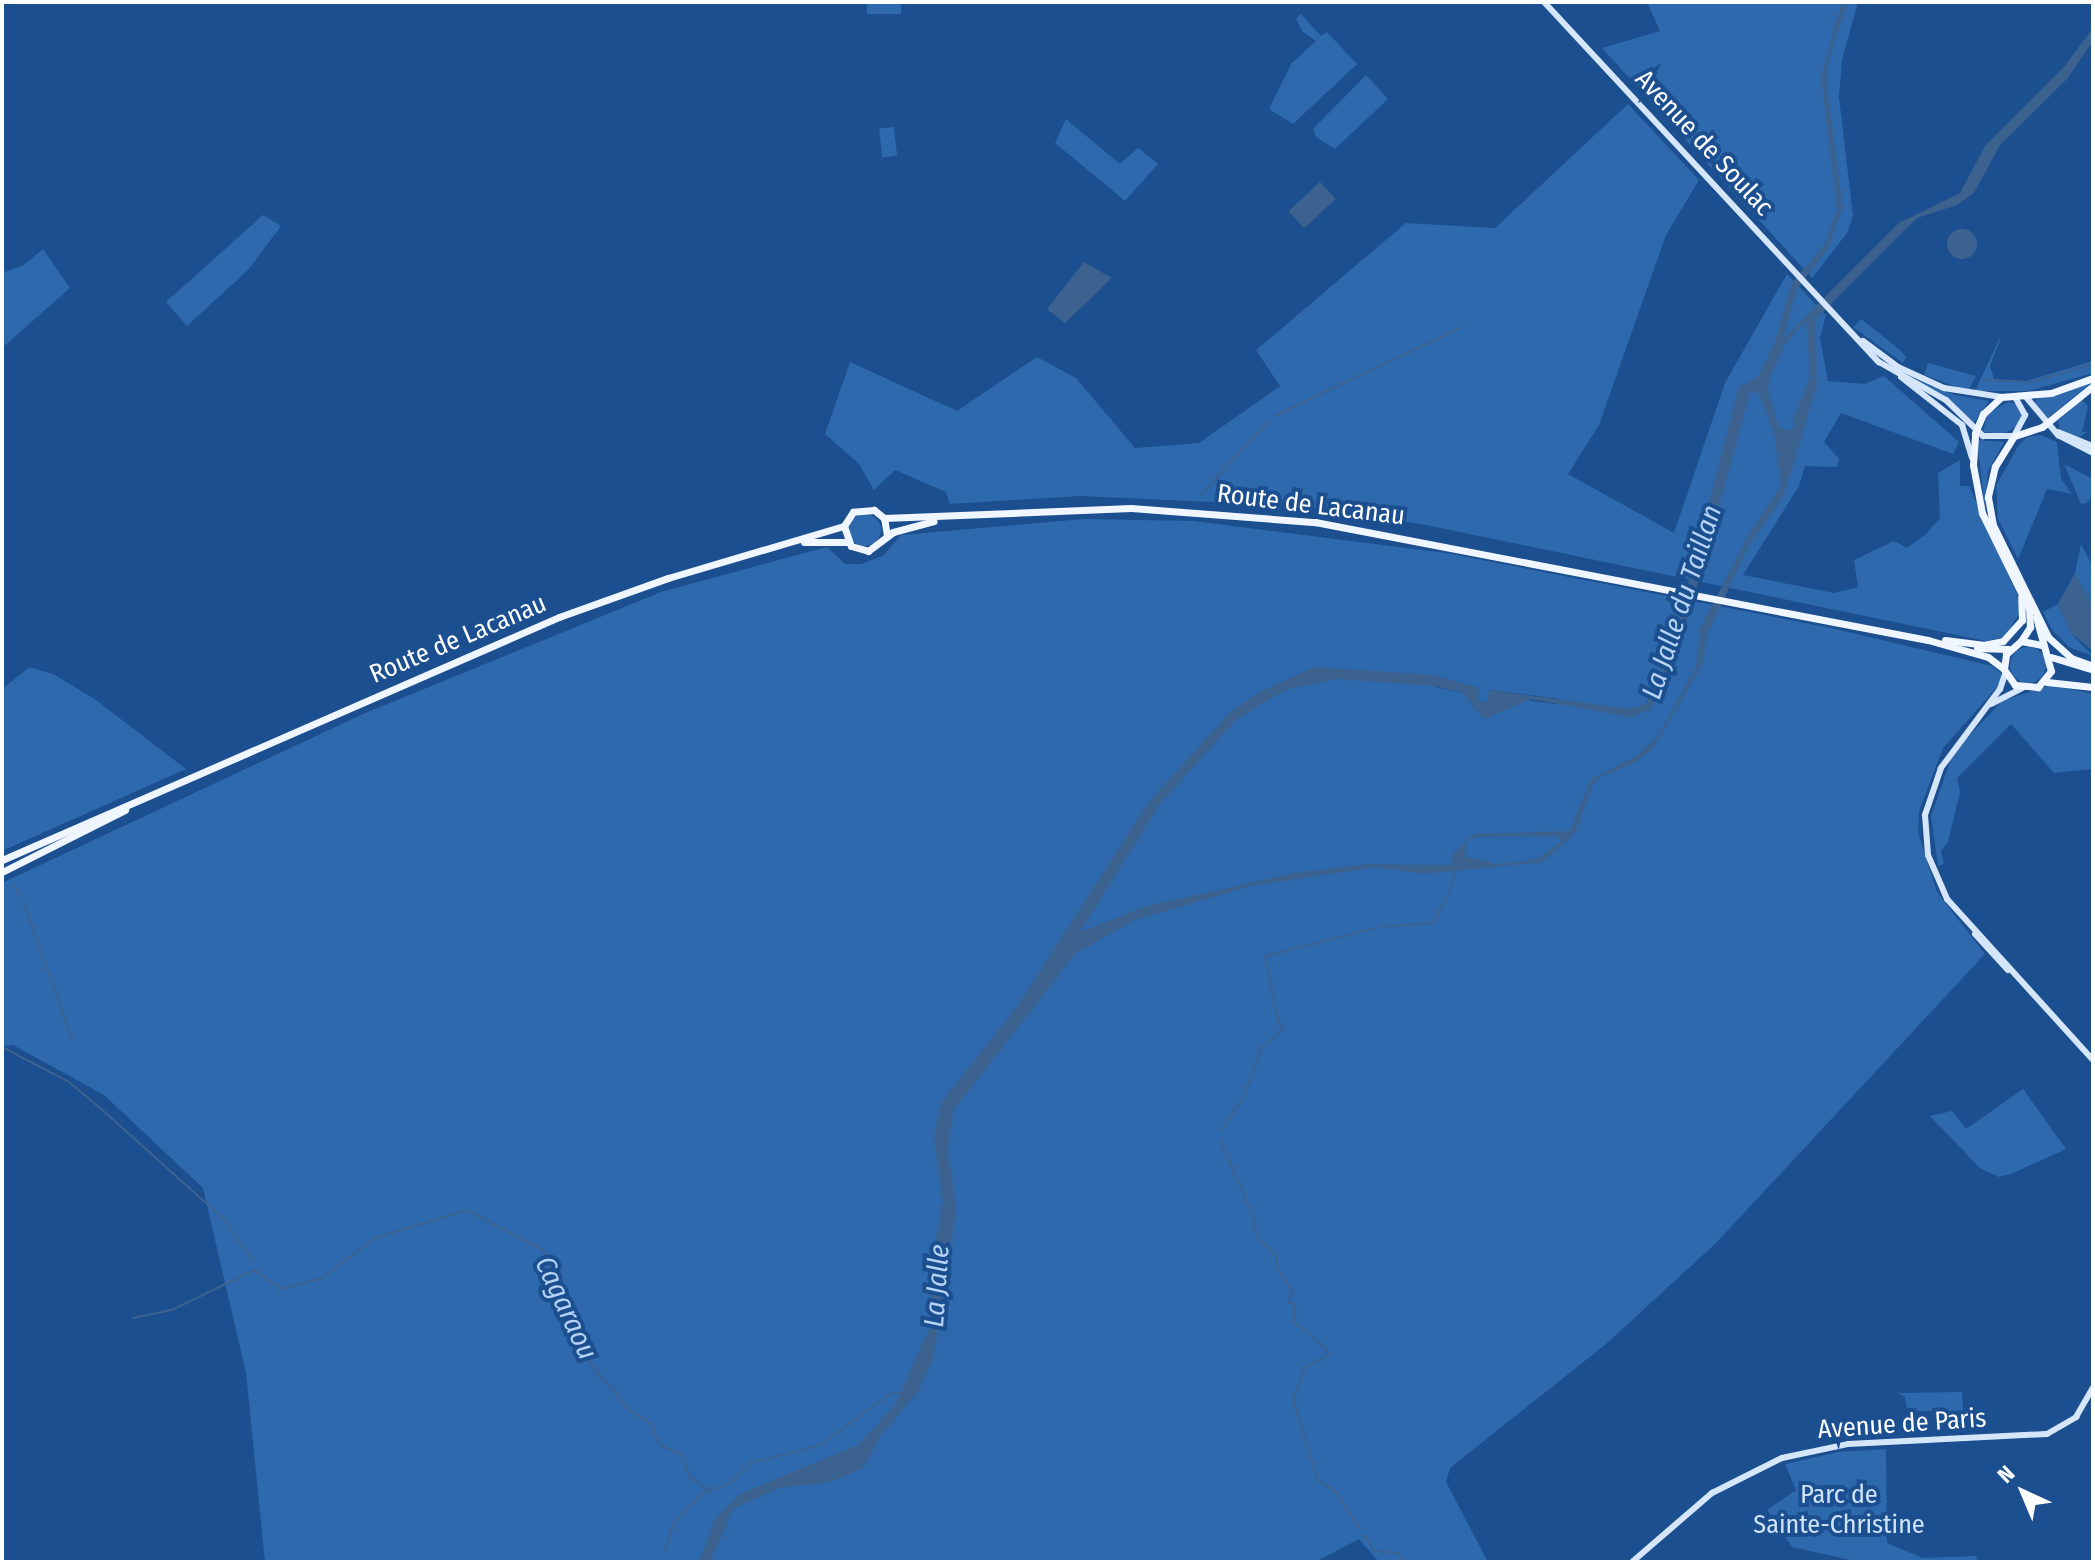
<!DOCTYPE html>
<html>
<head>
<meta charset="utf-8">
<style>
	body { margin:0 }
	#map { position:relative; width:2095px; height:1564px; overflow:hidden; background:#1b4f8f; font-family:"Fira Sans Condensed",sans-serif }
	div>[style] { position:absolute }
	.green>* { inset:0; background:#2e69ad; transform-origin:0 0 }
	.round { border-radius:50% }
	.water>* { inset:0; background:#3c6290; transform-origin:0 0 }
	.stream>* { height:2px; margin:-1px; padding:0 1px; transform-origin:1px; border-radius:1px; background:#3c6290 }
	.secondary>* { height:6px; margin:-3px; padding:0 3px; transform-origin:3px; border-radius:3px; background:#d6e6fa }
	.primary>* { height:7px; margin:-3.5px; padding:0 3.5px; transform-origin:3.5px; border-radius:3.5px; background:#f0f6ff }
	span { translate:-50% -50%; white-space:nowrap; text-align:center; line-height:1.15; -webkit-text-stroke:8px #1b4f8f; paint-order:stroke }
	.street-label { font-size:26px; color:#fff }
	.park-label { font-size:26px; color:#cfe3fa }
	.water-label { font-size:28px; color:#b5d3f5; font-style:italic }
	.frame { position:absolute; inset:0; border:4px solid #fff; pointer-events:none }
	.north { position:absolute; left:1983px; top:1452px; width:80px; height:80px; -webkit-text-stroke:6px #1b4f8f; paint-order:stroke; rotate:316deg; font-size:22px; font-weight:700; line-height:32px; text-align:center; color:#fff }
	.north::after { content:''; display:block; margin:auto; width:28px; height:36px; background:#fff; clip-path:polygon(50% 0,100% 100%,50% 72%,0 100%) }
</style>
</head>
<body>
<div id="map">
	<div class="green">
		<div style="left:867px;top:2px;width:34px;height:12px"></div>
		<div style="clip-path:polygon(1647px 2px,1858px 2px,1842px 60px,1839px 97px,1853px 216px,1847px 233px,1812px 278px,1602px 48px,1660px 31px)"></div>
		<div style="clip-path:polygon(1301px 14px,1321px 36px,1327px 32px,1357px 64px,1293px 124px,1269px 109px,1291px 64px,1316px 41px,1303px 32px,1296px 19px)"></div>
		<div style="clip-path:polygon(1366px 75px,1388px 99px,1335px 149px,1316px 137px,1313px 129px)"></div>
		<div style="clip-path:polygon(1628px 104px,1699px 180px,1666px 235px,1599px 425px,1568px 474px,1674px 533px,1725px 383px,1787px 274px,1826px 315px,1820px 338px,1828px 381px,1865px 384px,1884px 376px,1959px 442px,1953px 454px,1841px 413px,1824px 442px,1839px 459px,1837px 467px,1805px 466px,1799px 486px,1743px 575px,1834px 593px,1858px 587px,1854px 560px,1894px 541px,1907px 548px,1926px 534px,1940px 518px,1938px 473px,1960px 460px,1960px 486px,1969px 486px,2017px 594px,2020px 612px,2005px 637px,1986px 641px,1426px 525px,1299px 506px,1080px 496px,950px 504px,946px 492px,895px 470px,874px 490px,859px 464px,825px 434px,850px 362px,957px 411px,1037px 357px,1076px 378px,1135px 448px,1199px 443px,1280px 386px,1256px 350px,1406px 223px,1495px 228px)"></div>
		<div style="clip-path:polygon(1066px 119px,1120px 164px,1138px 148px,1158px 164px,1125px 201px,1055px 143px)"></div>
		<div style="left:894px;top:127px;width:29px;height:15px;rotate:84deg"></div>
		<div style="clip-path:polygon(263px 215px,281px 226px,248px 270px,187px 326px,166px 302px)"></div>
		<div style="clip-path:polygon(43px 249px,70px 288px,2px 348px,2px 273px,24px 265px)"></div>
		<div style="clip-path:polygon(1861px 319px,1899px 349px,1906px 357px,1903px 363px,1853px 327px)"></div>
		<div style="clip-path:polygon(2003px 331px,1990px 366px,1994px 379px,2026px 381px,2093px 361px,2093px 373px,2028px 391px,1975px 391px)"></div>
		<div style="clip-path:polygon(1928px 363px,1976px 376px,1968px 391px,1924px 375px)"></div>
		<div style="clip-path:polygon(1910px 377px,1955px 395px,1989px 401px,1974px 423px,1947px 399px)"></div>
		<div style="clip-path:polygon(2093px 382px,2046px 419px,2034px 403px,2038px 398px)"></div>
		<div style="clip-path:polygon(2082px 400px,2088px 406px,2082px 432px,2087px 432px,2078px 438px,2060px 431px,2058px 421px)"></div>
		<div style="clip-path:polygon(2008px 402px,2017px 404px,2022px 414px,2017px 426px,2004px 434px,1983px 432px,1988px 413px)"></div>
		<div style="clip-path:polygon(2041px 435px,2057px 442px,2061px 479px,2072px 494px,2047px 489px,2018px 559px,1998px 519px,1996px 486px,2018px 446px,2027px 437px)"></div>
		<div style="clip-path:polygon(1977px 440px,2004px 442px,1988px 471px,1985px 509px)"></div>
		<div style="clip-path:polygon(2064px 464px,2091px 478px,2093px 493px,2087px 503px,2081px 504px)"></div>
		<div class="round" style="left:849px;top:514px;width:32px;height:32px"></div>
		<div style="clip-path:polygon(evenodd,1083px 519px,1194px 521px,1446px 553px,1831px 628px,1992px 666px,2001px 673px,2000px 684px,1943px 748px,1919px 811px,1918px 833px,1937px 892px,1985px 954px,1716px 1243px,1606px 1344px,1450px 1468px,1446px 1482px,1488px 1562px,1379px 1562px,1359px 1539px,1315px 1562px,265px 1562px,246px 1373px,203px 1188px,104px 1095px,13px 1045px,2px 1046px,2px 883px,363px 714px,661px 592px,827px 547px,845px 564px,861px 564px,883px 556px,901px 535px,1083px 519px,1444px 678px,1478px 688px,1478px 701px,1487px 703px,1491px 690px,1560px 699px,1557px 704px,1524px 700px,1484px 719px,1463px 693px,1435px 687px,1444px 678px)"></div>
		<div style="clip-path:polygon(2081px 544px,2093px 567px,2093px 607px,2075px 573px)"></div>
		<div style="clip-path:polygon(2058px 604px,2071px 633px,2093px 656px,2069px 647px,2052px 630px,2043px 612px)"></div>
		<div class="round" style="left:2010px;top:647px;width:36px;height:36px"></div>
		<div style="clip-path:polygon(30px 667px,55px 675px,96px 700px,186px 769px,2px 851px,2px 689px)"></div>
		<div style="clip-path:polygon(2051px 685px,2093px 694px,2093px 769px,2054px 773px,2011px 724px,1957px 778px,1960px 792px,1948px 842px,1941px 851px,1944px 864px,1938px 866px,1931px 816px,1953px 753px,2002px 701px)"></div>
		<div style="clip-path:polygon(2023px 1089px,2066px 1149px,2011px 1174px,1999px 1177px,1980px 1168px,1930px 1116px,1952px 1111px,1966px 1129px)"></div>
		<div style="clip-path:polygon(1962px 1392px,1963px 1411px,1912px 1411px,1911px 1435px,1905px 1397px,1898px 1393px)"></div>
		<div style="clip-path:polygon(1886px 1449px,1887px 1543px,1923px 1558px,1976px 1556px,1978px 1562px,1860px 1562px,1792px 1547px,1767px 1510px,1796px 1490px,1785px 1464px,1838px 1452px)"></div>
	</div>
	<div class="water">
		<div style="clip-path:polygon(evenodd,1842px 2px,1848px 2px,1828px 61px,1827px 89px,1843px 208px,1827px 250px,1797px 289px,1783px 339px,1899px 223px,1960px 193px,1985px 146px,2064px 67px,2093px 28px,2093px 41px,2067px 79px,2000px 145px,1974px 193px,1957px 205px,1917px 218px,1816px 319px,1817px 385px,1784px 496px,1749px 545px,1707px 635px,1703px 663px,1654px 747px,1638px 761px,1600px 777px,1592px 786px,1576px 832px,1543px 862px,1424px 874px,1376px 867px,1251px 886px,1135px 920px,1076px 953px,953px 1111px,948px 1149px,956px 1210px,933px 1359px,918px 1392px,882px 1434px,863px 1468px,830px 1482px,779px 1488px,733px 1509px,710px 1562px,699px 1562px,715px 1519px,740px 1494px,858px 1445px,895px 1405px,930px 1327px,932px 1259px,943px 1202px,934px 1136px,942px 1101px,1016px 1008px,1148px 803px,1229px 713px,1258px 693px,1314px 667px,1433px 675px,1479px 688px,1478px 701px,1486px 703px,1490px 690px,1629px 709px,1646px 704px,1671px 648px,1739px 387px,1758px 377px,1775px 342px,1791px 284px,1824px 245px,1837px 211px,1821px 76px,1842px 2px,1806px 320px,1810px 378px,1793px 418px,1794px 428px,1786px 431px,1778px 425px,1767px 386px,1784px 345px,1806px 320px,1842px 2px,1751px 390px,1759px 394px,1774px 434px,1781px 486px,1750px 532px,1700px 629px,1696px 667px,1658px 736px,1635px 757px,1591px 779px,1570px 831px,1475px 834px,1453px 853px,1452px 865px,1367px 864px,1295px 873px,1147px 906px,1080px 932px,1160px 804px,1237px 719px,1285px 690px,1337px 679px,1434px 686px,1463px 693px,1484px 719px,1531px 699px,1630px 717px,1651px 710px,1679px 651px,1751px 390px,1842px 2px,1556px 836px,1562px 841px,1537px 859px,1497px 864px,1465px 856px,1467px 842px,1475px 837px,1556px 836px)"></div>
		<div style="left:1320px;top:182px;width:23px;height:43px;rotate:47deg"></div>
		<div class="round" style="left:1947px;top:229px;width:30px;height:30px"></div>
		<div style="clip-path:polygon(1084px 262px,1112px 278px,1065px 323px,1047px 309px)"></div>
		<div style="clip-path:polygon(2075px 573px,2093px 607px,2093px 651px,2071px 633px,2058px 604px)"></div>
	</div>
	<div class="stream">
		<div style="left:1983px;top:380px;width:48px;rotate:2.4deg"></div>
		<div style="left:2031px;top:382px;width:65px;rotate:-16.2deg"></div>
		<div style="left:1274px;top:416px;width:206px;rotate:-25.3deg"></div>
		<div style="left:1201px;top:495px;width:101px;rotate:-47.8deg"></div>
		<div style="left:14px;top:885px;width:14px;rotate:60deg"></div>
		<div style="left:1448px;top:894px;width:27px;rotate:-73deg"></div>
		<div style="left:24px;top:903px;width:144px;rotate:70.6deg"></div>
		<div style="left:1381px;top:927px;width:52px;rotate:-4.4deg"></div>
		<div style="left:1433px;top:923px;width:29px;rotate:-63deg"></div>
		<div style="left:2px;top:1047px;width:76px;rotate:27.6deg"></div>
		<div style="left:69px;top:1082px;width:39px;rotate:40deg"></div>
		<div style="left:99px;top:1107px;width:168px;rotate:41.9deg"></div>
		<div style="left:224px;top:1219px;width:50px;rotate:55.7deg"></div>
		<div style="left:1220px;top:1131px;width:42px;rotate:-55.6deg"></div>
		<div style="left:1244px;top:1096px;width:49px;rotate:-70.8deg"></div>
		<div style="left:1260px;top:1050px;width:34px;rotate:-43deg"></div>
		<div style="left:1285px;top:1027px;width:7px;rotate:-153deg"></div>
		<div style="left:1279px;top:1024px;width:69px;rotate:-101.6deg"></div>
		<div style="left:1265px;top:956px;width:114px;rotate:-14.2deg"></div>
		<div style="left:1220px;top:1140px;width:83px;rotate:66.5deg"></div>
		<div style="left:1253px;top:1216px;width:19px;rotate:81deg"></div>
		<div style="left:1256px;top:1235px;width:28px;rotate:45deg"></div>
		<div style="left:1276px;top:1255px;width:12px;rotate:90deg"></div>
		<div style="left:1276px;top:1267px;width:29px;rotate:55deg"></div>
		<div style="left:1293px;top:1291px;width:12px;rotate:114deg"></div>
		<div style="left:1288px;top:1302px;width:6px;rotate:18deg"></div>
		<div style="left:1294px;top:1304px;width:18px;rotate:87deg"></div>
		<div style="left:1295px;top:1322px;width:43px;rotate:41.2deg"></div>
		<div style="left:1327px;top:1350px;width:5px;rotate:79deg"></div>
		<div style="left:1328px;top:1355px;width:26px;rotate:151deg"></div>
		<div style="left:1305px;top:1368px;width:34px;rotate:111deg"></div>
		<div style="left:1293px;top:1400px;width:84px;rotate:72.6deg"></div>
		<div style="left:1318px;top:1480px;width:22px;rotate:34deg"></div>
		<div style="left:1336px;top:1492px;width:44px;rotate:57deg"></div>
		<div style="left:133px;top:1318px;width:40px;rotate:-12deg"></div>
		<div style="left:172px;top:1310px;width:91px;rotate:-26deg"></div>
		<div style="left:254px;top:1270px;width:33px;rotate:35deg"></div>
		<div style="left:281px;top:1289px;width:42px;rotate:-15deg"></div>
		<div style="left:322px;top:1278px;width:66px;rotate:-37deg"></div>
		<div style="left:375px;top:1238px;width:96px;rotate:-16.9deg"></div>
		<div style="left:467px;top:1210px;width:86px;rotate:27.8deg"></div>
		<div style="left:543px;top:1250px;width:125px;rotate:67.3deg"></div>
		<div style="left:591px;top:1365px;width:62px;rotate:48.9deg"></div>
		<div style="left:632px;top:1412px;width:22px;rotate:32deg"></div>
		<div style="left:651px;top:1424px;width:24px;rotate:66deg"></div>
		<div style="left:661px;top:1446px;width:22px;rotate:22deg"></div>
		<div style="left:681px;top:1454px;width:25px;rotate:69deg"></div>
		<div style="left:690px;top:1477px;width:24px;rotate:36deg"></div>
		<div style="left:800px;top:1473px;width:14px;rotate:-21deg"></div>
		<div style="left:1364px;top:1535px;width:19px;rotate:58deg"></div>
		<div style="left:1374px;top:1551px;width:24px;rotate:5deg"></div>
		<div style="left:1398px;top:1553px;width:11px;rotate:52deg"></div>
		<div style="left:665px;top:1552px;width:29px;rotate:-74deg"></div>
		<div style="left:673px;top:1524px;width:43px;rotate:-45.9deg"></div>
		<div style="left:703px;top:1493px;width:30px;rotate:-20deg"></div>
		<div style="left:731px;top:1483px;width:28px;rotate:-46deg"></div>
		<div style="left:750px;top:1463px;width:72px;rotate:-14.4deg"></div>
		<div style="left:820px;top:1445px;width:87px;rotate:-36.1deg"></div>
		<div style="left:890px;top:1394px;width:14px;rotate:-8deg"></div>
	</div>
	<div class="secondary">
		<div style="left:1544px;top:2px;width:492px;rotate:47.1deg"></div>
		<div style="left:1879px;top:362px;width:77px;rotate:29.6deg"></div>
		<div style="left:1946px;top:400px;width:52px;rotate:44.2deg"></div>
		<div style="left:1983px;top:436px;width:31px"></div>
		<div style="left:2014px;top:436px;width:24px;rotate:-62deg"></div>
		<div style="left:2025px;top:415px;width:21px;rotate:-119deg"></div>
		<div style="left:1863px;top:341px;width:44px;rotate:36.6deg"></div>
		<div style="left:1898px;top:367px;width:51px;rotate:24.5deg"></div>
		<div style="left:1944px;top:388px;width:58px;rotate:9deg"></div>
		<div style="left:1901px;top:377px;width:78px;rotate:38.2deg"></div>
		<div style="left:1962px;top:425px;width:34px;rotate:73deg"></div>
		<div style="left:2026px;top:397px;width:50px;rotate:49.9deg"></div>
		<div style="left:2058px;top:435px;width:39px;rotate:27deg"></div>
		<div style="left:2058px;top:432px;width:38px;rotate:22deg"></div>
		<div style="left:2005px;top:674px;width:16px;rotate:108deg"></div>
		<div style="left:2000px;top:689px;width:99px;rotate:126.8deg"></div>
		<div style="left:1941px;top:768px;width:50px;rotate:108.8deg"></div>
		<div style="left:1925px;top:815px;width:40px;rotate:85.7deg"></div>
		<div style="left:1928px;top:855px;width:48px;rotate:66.6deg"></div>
		<div style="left:1947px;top:899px;width:217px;rotate:47.8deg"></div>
		<div style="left:1991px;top:704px;width:35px;rotate:-27deg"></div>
		<div style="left:1975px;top:934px;width:49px;rotate:47.5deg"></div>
		<div style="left:1632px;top:1562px;width:106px;rotate:-40.8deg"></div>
		<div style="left:1712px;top:1493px;width:78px;rotate:-26.6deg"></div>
		<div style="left:1782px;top:1458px;width:67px;rotate:-12deg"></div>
		<div style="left:1848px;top:1444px;width:199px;rotate:-2.9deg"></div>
		<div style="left:2047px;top:1434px;width:34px;rotate:-30deg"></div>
		<div style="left:2076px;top:1417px;width:34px;rotate:-60deg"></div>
	</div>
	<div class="primary">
		<div style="left:2093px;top:386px;width:65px;rotate:141.2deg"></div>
		<div style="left:2042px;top:427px;width:29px;rotate:162deg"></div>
		<div style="left:2014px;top:436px;width:36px;rotate:122deg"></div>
		<div style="left:1995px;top:466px;width:32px;rotate:103deg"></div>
		<div style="left:1988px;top:497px;width:28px;rotate:80deg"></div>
		<div style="left:1993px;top:525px;width:125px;rotate:63.8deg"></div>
		<div style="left:2048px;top:637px;width:31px;rotate:42deg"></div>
		<div style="left:2071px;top:658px;width:23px;rotate:20deg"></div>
		<div style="left:884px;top:518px;width:247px;rotate:-2.3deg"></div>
		<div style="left:1131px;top:508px;width:185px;rotate:4.4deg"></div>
		<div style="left:1315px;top:522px;width:624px;rotate:10.9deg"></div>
		<div style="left:1928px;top:640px;width:62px;rotate:15.8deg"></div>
		<div style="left:1988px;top:657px;width:20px;rotate:37deg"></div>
		<div style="left:887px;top:536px;width:18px;rotate:-99deg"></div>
		<div style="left:884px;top:518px;width:13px;rotate:-141deg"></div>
		<div style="left:874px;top:510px;width:21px;rotate:175deg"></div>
		<div style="left:853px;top:512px;width:17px;rotate:123deg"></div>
		<div style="left:844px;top:526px;width:21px;rotate:71deg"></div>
		<div style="left:851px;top:546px;width:18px;rotate:16deg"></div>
		<div style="left:868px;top:551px;width:31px;rotate:-37deg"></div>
		<div style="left:893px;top:532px;width:42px;rotate:-15deg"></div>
		<div style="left:804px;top:542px;width:44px"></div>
		<div style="left:2036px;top:617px;width:56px;rotate:74.5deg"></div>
		<div style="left:2051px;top:671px;width:21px;rotate:129deg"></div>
		<div style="left:2038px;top:687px;width:23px;rotate:-175deg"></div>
		<div style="left:2015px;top:685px;width:19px;rotate:-125deg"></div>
		<div style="left:2004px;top:669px;width:15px;rotate:-82deg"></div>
		<div style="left:2006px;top:654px;width:20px;rotate:-41deg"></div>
		<div style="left:2021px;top:641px;width:21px;rotate:11deg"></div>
		<div style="left:1945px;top:640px;width:38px;rotate:7deg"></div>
		<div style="left:1983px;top:645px;width:20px;rotate:-11deg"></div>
		<div style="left:2003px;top:641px;width:28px;rotate:-48deg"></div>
		<div style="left:2022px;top:620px;width:23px;rotate:-92deg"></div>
		<div style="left:2021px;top:641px;width:17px;rotate:-57deg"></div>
		<div style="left:2030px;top:627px;width:18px;rotate:-93deg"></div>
		<div style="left:2029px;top:609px;width:107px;rotate:-116.1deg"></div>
		<div style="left:1982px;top:513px;width:49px;rotate:-100.6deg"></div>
		<div style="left:1973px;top:465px;width:32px;rotate:-86deg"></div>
		<div style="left:1975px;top:433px;width:21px;rotate:-67deg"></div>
		<div style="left:1983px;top:414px;width:25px;rotate:-43deg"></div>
		<div style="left:2001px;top:397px;width:50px;rotate:-4.6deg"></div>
		<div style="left:2051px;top:393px;width:45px;rotate:-19.7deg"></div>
		<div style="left:1977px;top:648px;width:31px;rotate:2deg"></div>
		<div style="left:2051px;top:657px;width:42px;rotate:16.7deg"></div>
		<div style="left:2047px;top:682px;width:46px;rotate:6.2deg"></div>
		<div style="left:2px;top:860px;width:608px;rotate:-23.57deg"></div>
		<div style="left:559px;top:617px;width:116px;rotate:-19.7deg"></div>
		<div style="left:668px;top:578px;width:184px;rotate:-16.5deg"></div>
		<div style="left:2px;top:872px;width:138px;rotate:-26.8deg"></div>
	</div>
	<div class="street-label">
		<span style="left:1704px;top:143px;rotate:47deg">Avenue de Soulac</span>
		<span style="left:1311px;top:505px;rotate:7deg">Route de Lacanau</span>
		<span style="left:458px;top:639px;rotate:-23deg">Route de Lacanau</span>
		<span style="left:1902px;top:1424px;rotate:-4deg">Avenue de Paris</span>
	</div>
	<div class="park-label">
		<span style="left:1839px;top:1510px">Parc de<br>Sainte-Christine</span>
	</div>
	<div class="water-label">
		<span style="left:1682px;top:602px;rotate:-72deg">La Jalle du Taillan</span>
		<span style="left:937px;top:1286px;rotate:-86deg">La Jalle</span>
		<span style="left:566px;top:1308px;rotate:65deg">Cagaraou</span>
	</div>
	<div class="frame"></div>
	<div class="north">N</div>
</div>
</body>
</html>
